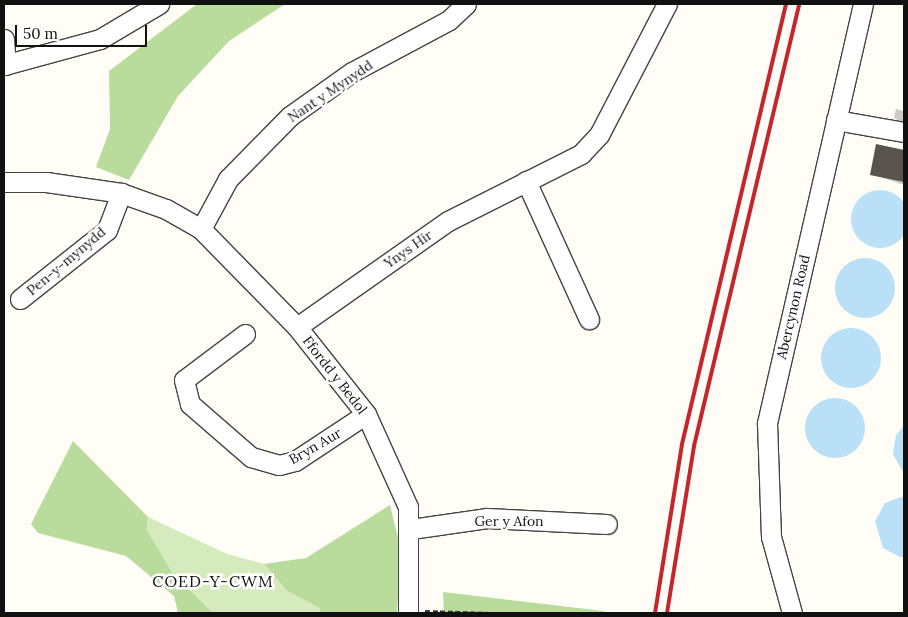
<!DOCTYPE html>
<html>
<head>
<meta charset="utf-8">
<style>
	body { margin:0 }
	#map { position:relative; width:908px; height:617px; overflow:hidden; background:#fffdf5; font-family:Lora,serif }
	div>[style] { position:absolute }
	.green>* { inset:0; background:#d5ebbd }
	.forest>* { inset:0; background:#b9dc9c }
	.water>* { inset:0; background:#b9e0f7 }
	.round { border-radius:50% }
	.shadow>* { inset:0; background:#0003 }
	.building>* { inset:0; background:#5a524d }
	.path>* { height:3px; margin-top:-1.5px; transform-origin:0; background:repeating-linear-gradient(90deg,#333 0 5px,transparent 0 7.5px) }
	.roads { filter:drop-shadow(1px 0 #444) drop-shadow(-1px 0 #444) drop-shadow(0 1px #444) drop-shadow(0 -1px #444) }
	.minor>* { height:19px; margin:-9.5px; padding:0 9.5px; transform-origin:9.5px; border-radius:9.5px; background:#fff }
	.rail>* { height:4px; margin:-2px; padding:0 2px; transform-origin:2px; border-radius:2px; background:#c4262e }
	span { translate:-50% -50%; white-space:nowrap; text-align:center; line-height:1.15; -webkit-text-stroke:5px #fff; paint-order:stroke }
	.street-label { font-size:14px; color:#111 }
	.quarter-label { font-size:16px; color:#111; letter-spacing:1px }
	.frame { position:absolute; inset:0; border:5px solid #111; pointer-events:none }
	.scale { position:absolute; left:15px; top:25px; width:132px; height:22px; box-sizing:border-box; border:2px solid #111; border-top:0; padding-left:6px; font-size:15px; line-height:18px; white-space:nowrap; color:#111; -webkit-text-stroke:4px #fff; paint-order:stroke }
</style>
</head>
<body>
<div id="map">
	<div class="green">
		<div style="clip-path:polygon(148px 517px,227px 554px,264px 564px,287px 591px,320px 608px,320px 613px,213px 613px,172px 572px,147px 530px)"></div>
	</div>
	<div class="forest">
		<div style="clip-path:polygon(197px 4px,285px 4px,229px 41px,178px 96px,129px 180px,96px 167px,110px 129px,109px 71px)"></div>
		<div style="clip-path:polygon(73px 441px,148px 517px,147px 530px,172px 572px,213px 613px,178px 613px,174px 596px,126px 556px,38px 533px,31px 524px)"></div>
		<div style="clip-path:polygon(390px 505px,401px 550px,397px 613px,320px 613px,320px 608px,287px 591px,264px 564px,306px 558px)"></div>
		<div style="clip-path:polygon(443px 592px,595px 610px,613px 613px,444px 613px)"></div>
	</div>
	<div class="water">
		<div class="round" style="left:851px;top:190px;width:58px;height:58px"></div>
		<div class="round" style="left:835px;top:258px;width:60px;height:60px"></div>
		<div class="round" style="left:821px;top:328px;width:60px;height:60px"></div>
		<div class="round" style="left:805px;top:398px;width:60px;height:60px"></div>
		<div style="clip-path:polygon(904px 426px,904px 474px,893px 454px,896px 435px)"></div>
		<div style="clip-path:polygon(904px 496px,904px 557px,900px 557px,883px 548px,875px 521px,885px 503px)"></div>
	</div>
	<div class="shadow">
		<div style="clip-path:polygon(896px 109px,904px 111px,904px 123px,894px 118px)"></div>
		<div style="clip-path:polygon(877px 146px,904px 150px,904px 185px,871px 174px)"></div>
	</div>
	<div class="building">
		<div style="clip-path:polygon(876px 144px,904px 150px,904px 182px,870px 175px)"></div>
	</div>
	<div class="path">
		<div style="left:425px;top:611px;width:67px;rotate:1.7deg"></div>
	</div>
	<div class="roads">
		<div class="minor">
			<div style="left:4px;top:39px;width:26px;rotate:86deg"></div>
			<div style="left:4px;top:65px;width:99px;rotate:-15.2deg"></div>
			<div style="left:100px;top:39px;width:69px;rotate:-30.7deg"></div>
			<div style="left:836px;top:120px;width:69px;rotate:10deg"></div>
			<div style="left:526px;top:181px;width:152px;rotate:65.5deg"></div>
			<div style="left:4px;top:182px;width:42px"></div>
			<div style="left:46px;top:182px;width:76px;rotate:8.3deg"></div>
			<div style="left:121px;top:193px;width:48px;rotate:19.6deg"></div>
			<div style="left:166px;top:209px;width:40px;rotate:29.7deg"></div>
			<div style="left:201px;top:229px;width:137px;rotate:45.6deg"></div>
			<div style="left:297px;top:327px;width:111px;rotate:51.6deg"></div>
			<div style="left:366px;top:414px;width:102px;rotate:65.7deg"></div>
			<div style="left:408px;top:507px;width:106px;rotate:90deg"></div>
			<div style="left:201px;top:229px;width:57px;rotate:-61.6deg"></div>
			<div style="left:228px;top:179px;width:88px;rotate:-45.5deg"></div>
			<div style="left:290px;top:116px;width:76px;rotate:-35.4deg"></div>
			<div style="left:352px;top:72px;width:110px;rotate:-28.2deg"></div>
			<div style="left:449px;top:20px;width:23px;rotate:-43deg"></div>
			<div style="left:20px;top:299px;width:111px;rotate:-38.4deg"></div>
			<div style="left:107px;top:230px;width:40px;rotate:-69deg"></div>
			<div style="left:297px;top:327px;width:184px;rotate:-35.1deg"></div>
			<div style="left:448px;top:221px;width:149px;rotate:-26.7deg"></div>
			<div style="left:581px;top:154px;width:26px;rotate:-47deg"></div>
			<div style="left:599px;top:135px;width:148px;rotate:-62.6deg"></div>
			<div style="left:245px;top:334px;width:76px;rotate:143deg"></div>
			<div style="left:184px;top:380px;width:25px;rotate:76deg"></div>
			<div style="left:190px;top:404px;width:81px;rotate:41deg"></div>
			<div style="left:251px;top:457px;width:29px;rotate:16deg"></div>
			<div style="left:279px;top:465px;width:16px;rotate:-14deg"></div>
			<div style="left:295px;top:461px;width:85px;rotate:-33.5deg"></div>
			<div style="left:411px;top:529px;width:77px;rotate:-8.2deg"></div>
			<div style="left:487px;top:518px;width:120px;rotate:2.9deg"></div>
			<div style="left:792px;top:613px;width:79px;rotate:-105.4deg"></div>
			<div style="left:771px;top:537px;width:114px;rotate:-92deg"></div>
			<div style="left:767px;top:423px;width:430px;rotate:-77.1deg"></div>
		</div>
	</div>
	<div class="rail">
		<div style="left:655px;top:613px;width:171px;rotate:-80.9deg"></div>
		<div style="left:682px;top:444px;width:452px;rotate:-76.7deg"></div>
		<div style="left:667px;top:613px;width:169px;rotate:-80.8deg"></div>
		<div style="left:694px;top:446px;width:454px;rotate:-76.6deg"></div>
	</div>
	<div class="street-label">
		<span style="left:330px;top:91px;rotate:-34deg">Nant y Mynydd</span>
		<span style="left:408px;top:249px;rotate:-35deg">Ynys Hir</span>
		<span style="left:66px;top:261px;rotate:-40deg">Pen-y-mynydd</span>
		<span style="left:793px;top:307px;rotate:-77deg">Abercynon Road</span>
		<span style="left:335px;top:375px;rotate:52deg">Ffordd y Bedol</span>
		<span style="left:315px;top:446px;rotate:-30deg">Bryn Aur</span>
		<span style="left:509px;top:521px">Ger y Afon</span>
	</div>
	<div class="quarter-label">
		<span style="left:213px;top:581px">COED-Y-CWM</span>
	</div>
	<div class="frame"></div>
	<div class="scale">50 m</div>
</div>
</body>
</html>
